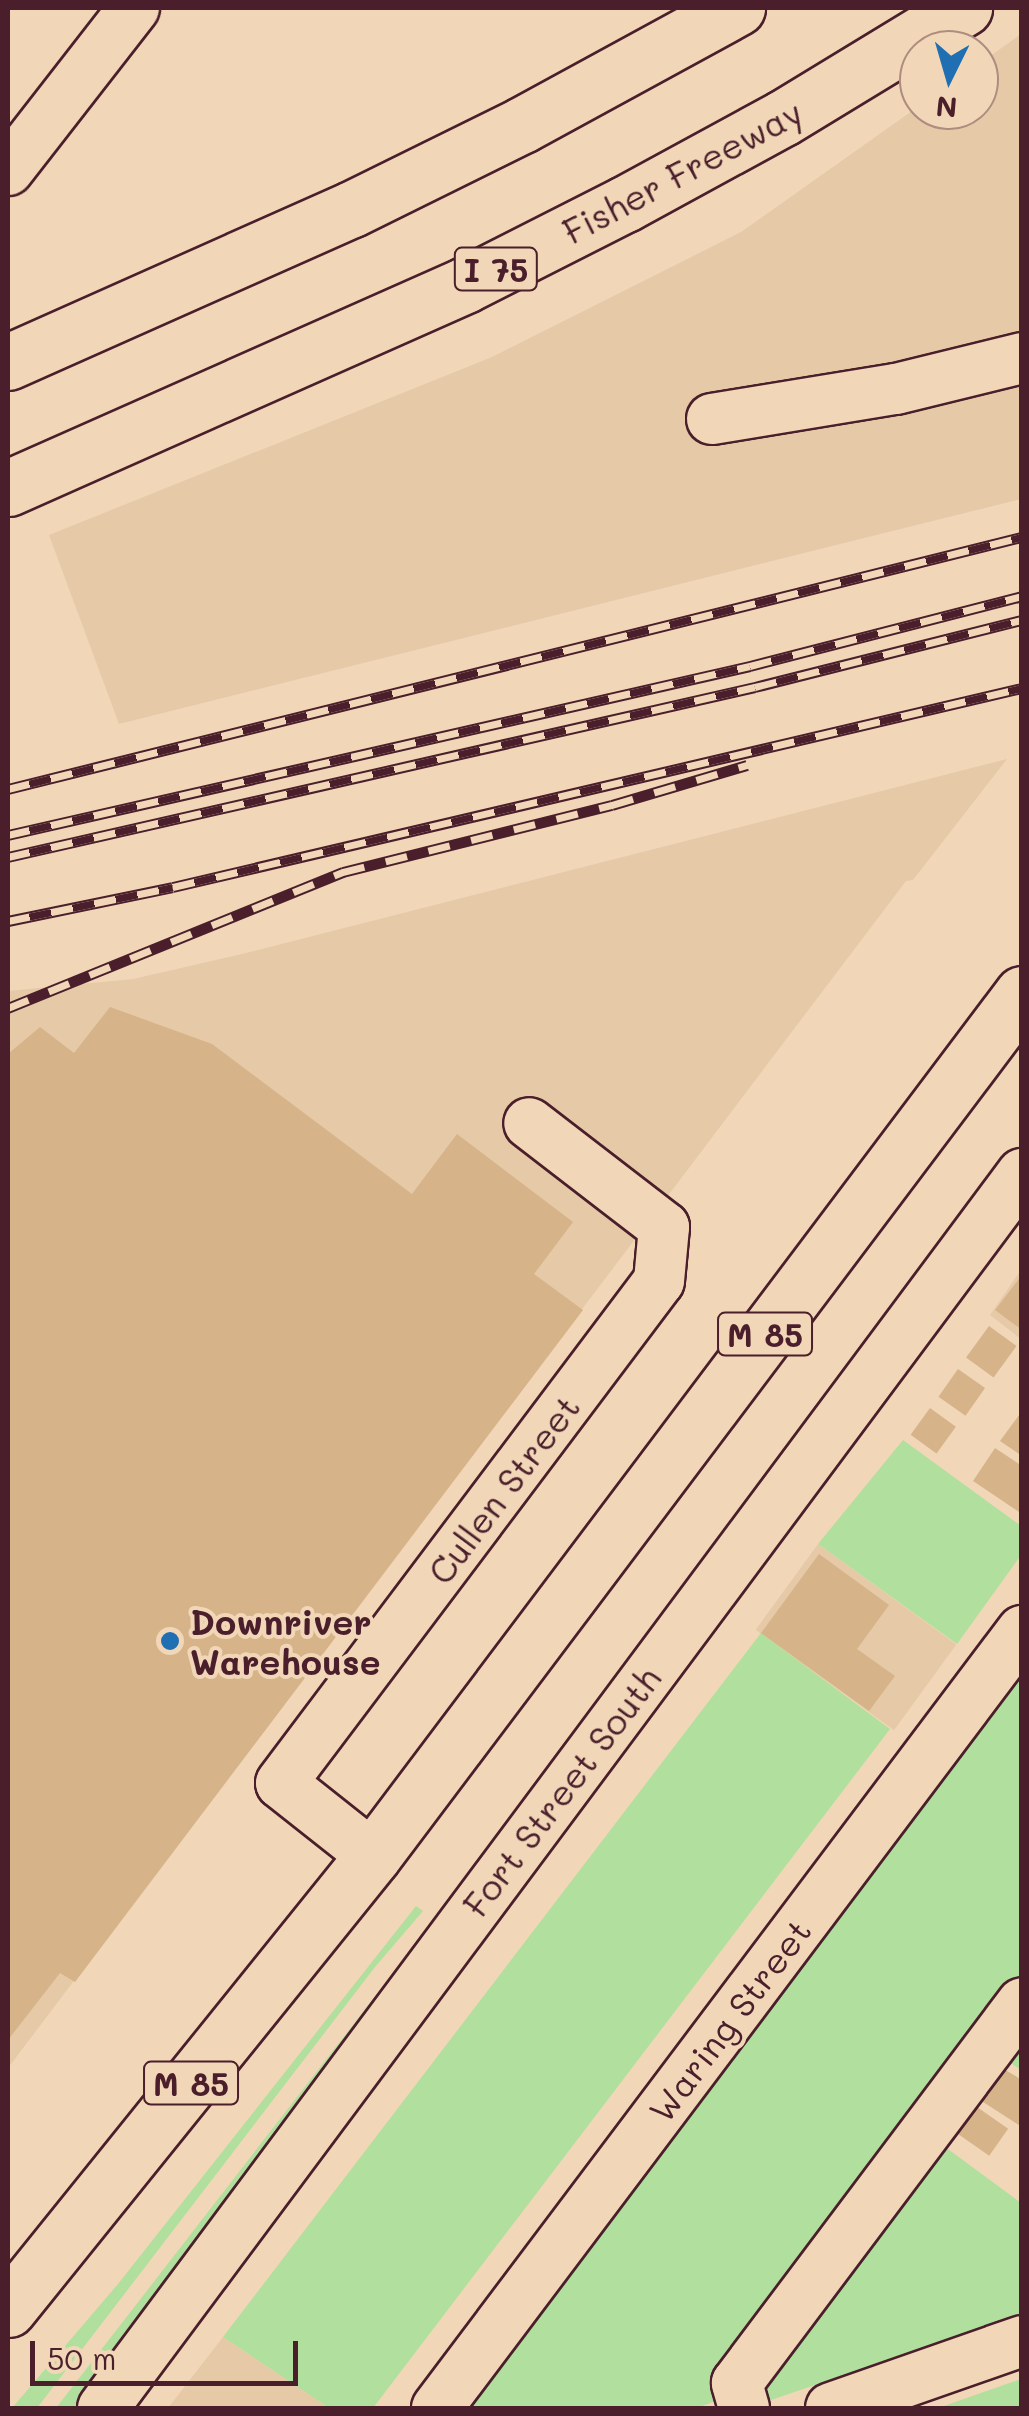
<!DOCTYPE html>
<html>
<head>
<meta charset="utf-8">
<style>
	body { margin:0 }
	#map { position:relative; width:1029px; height:2416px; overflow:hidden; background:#f1d7b8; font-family:Mali,sans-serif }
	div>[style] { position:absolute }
	.built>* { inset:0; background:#e6c9a7; transform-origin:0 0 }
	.green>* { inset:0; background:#b0df9e }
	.building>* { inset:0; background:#d6b388; transform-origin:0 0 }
	.roads { filter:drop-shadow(2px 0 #4a1f2b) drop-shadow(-2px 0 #4a1f2b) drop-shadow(0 2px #4a1f2b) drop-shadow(0 -2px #4a1f2b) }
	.minor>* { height:50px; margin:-25px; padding:0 25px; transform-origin:25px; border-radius:25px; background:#f1d7b8 }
	.major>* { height:55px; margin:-27.5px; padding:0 27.5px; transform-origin:27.5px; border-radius:27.5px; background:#f1d7b8 }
	.highway>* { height:55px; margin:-27.5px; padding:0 27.5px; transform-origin:27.5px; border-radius:27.5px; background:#f1d7b8 }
	.rail>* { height:11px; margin-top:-5.5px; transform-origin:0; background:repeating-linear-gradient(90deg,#f1d7b8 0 22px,#4a1f2b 0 44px); box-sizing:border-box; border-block:2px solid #4a1f2b }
	.dots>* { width:28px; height:28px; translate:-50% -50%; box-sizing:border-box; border:5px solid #f1d7b8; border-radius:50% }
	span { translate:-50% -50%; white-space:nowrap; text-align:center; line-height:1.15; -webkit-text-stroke:8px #f1d7b8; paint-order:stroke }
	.shield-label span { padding:2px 8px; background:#f1d7b8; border:2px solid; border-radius:8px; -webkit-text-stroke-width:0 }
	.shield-label { font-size:32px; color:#4a1f2b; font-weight:700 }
	.street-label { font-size:35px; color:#4a1f2b }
	.poi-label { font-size:35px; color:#4a1f2b; font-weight:700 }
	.left { translate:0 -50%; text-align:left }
	.frame { position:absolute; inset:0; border:10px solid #4a1f2b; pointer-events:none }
	.north { position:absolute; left:899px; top:30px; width:100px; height:100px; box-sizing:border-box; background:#f1d7b8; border:2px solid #ae8d80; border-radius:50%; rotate:185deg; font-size:28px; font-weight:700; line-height:40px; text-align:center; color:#4a1f2b }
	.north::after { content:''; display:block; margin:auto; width:35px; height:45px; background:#1f6fb2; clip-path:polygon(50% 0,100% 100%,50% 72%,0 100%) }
	.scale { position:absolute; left:30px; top:2341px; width:268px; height:45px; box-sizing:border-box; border:5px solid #4a1f2b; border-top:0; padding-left:12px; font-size:30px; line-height:35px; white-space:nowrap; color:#4a1f2b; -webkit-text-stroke:8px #f1d7b8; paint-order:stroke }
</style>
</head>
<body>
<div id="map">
	<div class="built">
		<div style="clip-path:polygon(1021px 34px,1021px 499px,119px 724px,49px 535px,492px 357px,741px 232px,919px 106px,919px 110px,979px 110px,979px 64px)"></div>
		<div style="clip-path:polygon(1007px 759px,913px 880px,906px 881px,8px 2068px,8px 991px,133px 979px,242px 954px)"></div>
		<div style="clip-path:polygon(1021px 1270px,1021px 1339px,990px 1315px)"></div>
		<div style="left:818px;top:1544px;width:171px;height:106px;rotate:36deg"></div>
		<div style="clip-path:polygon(223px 2337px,329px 2408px,168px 2408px)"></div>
	</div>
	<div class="green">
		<div style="clip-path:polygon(903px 1440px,1021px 1526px,1021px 1555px,957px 1644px,818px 1544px)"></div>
		<div style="clip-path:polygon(761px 1633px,890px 1729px,373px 2408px,329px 2408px,223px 2337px)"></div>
		<div style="clip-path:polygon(1021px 1673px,1021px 2070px,996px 2053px,933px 2138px,1021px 2203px,1021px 2315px,771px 2400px,757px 2385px,697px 2408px,469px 2408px)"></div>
		<div style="clip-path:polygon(416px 1906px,423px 1911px,375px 1967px,37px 2408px,12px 2408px,118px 2284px)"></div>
		<div style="clip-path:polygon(426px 1943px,80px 2408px,56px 2408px,397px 1968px)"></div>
		<div style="clip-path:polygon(1021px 2379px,1021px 2408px,938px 2408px)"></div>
	</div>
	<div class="building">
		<div style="clip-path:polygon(110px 1007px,212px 1044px,412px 1194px,457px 1134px,573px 1222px,534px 1274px,583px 1310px,75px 1982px,60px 1973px,8px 2040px,8px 1054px,40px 1027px,74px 1053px)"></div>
		<div style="clip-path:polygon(1022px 1275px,1022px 1330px,995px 1310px)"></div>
		<div style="left:989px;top:1326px;width:34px;height:39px;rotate:36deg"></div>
		<div style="left:958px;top:1369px;width:33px;height:34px;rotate:35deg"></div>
		<div style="left:930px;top:1408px;width:32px;height:33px;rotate:36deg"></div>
		<div style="clip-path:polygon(1022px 1411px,1022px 1456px,1000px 1441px)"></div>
		<div style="clip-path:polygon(995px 1448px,1022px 1466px,1022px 1514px,973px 1481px)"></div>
		<div style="clip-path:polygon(819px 1554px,889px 1605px,857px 1649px,895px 1676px,869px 1711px,761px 1633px)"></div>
		<div style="clip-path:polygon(1002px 2068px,1022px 2080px,1022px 2127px,980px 2100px)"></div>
		<div style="left:977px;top:2107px;width:38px;height:33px;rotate:35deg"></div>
	</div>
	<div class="roads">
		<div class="minor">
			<div style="left:8px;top:170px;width:205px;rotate:-52.1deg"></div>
			<div style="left:712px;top:419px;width:186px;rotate:-9.3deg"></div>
			<div style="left:896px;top:389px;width:130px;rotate:-13.8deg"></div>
			<div style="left:373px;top:1856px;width:117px;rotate:-141.6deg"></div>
			<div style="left:281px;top:1783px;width:628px;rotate:-53.02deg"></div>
			<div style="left:659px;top:1281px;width:54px;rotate:-84.7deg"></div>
			<div style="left:664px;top:1227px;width:170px;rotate:-142.4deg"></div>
			<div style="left:103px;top:2408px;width:1539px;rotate:-53.32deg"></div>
			<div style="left:437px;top:2408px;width:973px;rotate:-53.02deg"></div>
			<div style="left:744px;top:2408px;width:26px;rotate:-106deg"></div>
			<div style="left:737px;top:2383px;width:475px;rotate:-53.1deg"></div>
			<div style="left:831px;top:2408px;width:202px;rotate:-19.3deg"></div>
		</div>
		<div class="major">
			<div style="left:8px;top:2309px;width:582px;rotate:-51.14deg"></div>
			<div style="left:373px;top:1856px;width:1079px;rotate:-53.02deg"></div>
		</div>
		<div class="highway">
			<div style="left:8px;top:362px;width:376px;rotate:-24deg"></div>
			<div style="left:352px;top:209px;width:190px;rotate:-26.3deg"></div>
			<div style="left:522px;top:125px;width:245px;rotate:-28.6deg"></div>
			<div style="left:8px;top:488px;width:500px;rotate:-23.95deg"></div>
			<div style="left:465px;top:285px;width:179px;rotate:-26.9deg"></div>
			<div style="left:625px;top:204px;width:180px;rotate:-28.6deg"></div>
			<div style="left:783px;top:118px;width:212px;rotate:-31.3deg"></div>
		</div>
	</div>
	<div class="rail">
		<div style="left:8px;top:789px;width:1045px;rotate:-13.96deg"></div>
		<div style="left:8px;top:835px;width:761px;rotate:-12.83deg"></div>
		<div style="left:750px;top:666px;width:281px;rotate:-14.4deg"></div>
		<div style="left:8px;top:857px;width:766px;rotate:-12.82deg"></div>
		<div style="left:755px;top:687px;width:275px;rotate:-14.1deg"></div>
		<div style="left:8px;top:921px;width:168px;rotate:-11.6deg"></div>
		<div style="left:173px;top:887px;width:872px;rotate:-13.19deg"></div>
		<div style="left:8px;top:1008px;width:362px;rotate:-22.1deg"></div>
		<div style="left:343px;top:872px;width:277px;rotate:-14deg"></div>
		<div style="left:612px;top:805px;width:141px;rotate:-16.5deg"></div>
	</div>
	<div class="dots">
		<div style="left:170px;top:1641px;background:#1f6fb2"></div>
	</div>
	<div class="shield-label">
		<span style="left:496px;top:269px">I 75</span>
		<span style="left:765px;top:1334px">M 85</span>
		<span style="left:191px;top:2083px">M 85</span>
	</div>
	<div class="street-label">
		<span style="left:682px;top:171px;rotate:-28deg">Fisher Freeway</span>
		<span style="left:503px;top:1489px;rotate:-53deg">Cullen Street</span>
		<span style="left:561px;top:1791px;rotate:-53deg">Fort Street South</span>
		<span style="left:729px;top:2020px;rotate:-53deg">Waring Street</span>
	</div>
	<div class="poi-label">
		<span class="left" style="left:190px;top:1641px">Downriver<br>Warehouse</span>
	</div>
	<div class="frame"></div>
	<div class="north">N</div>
	<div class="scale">50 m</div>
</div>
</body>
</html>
